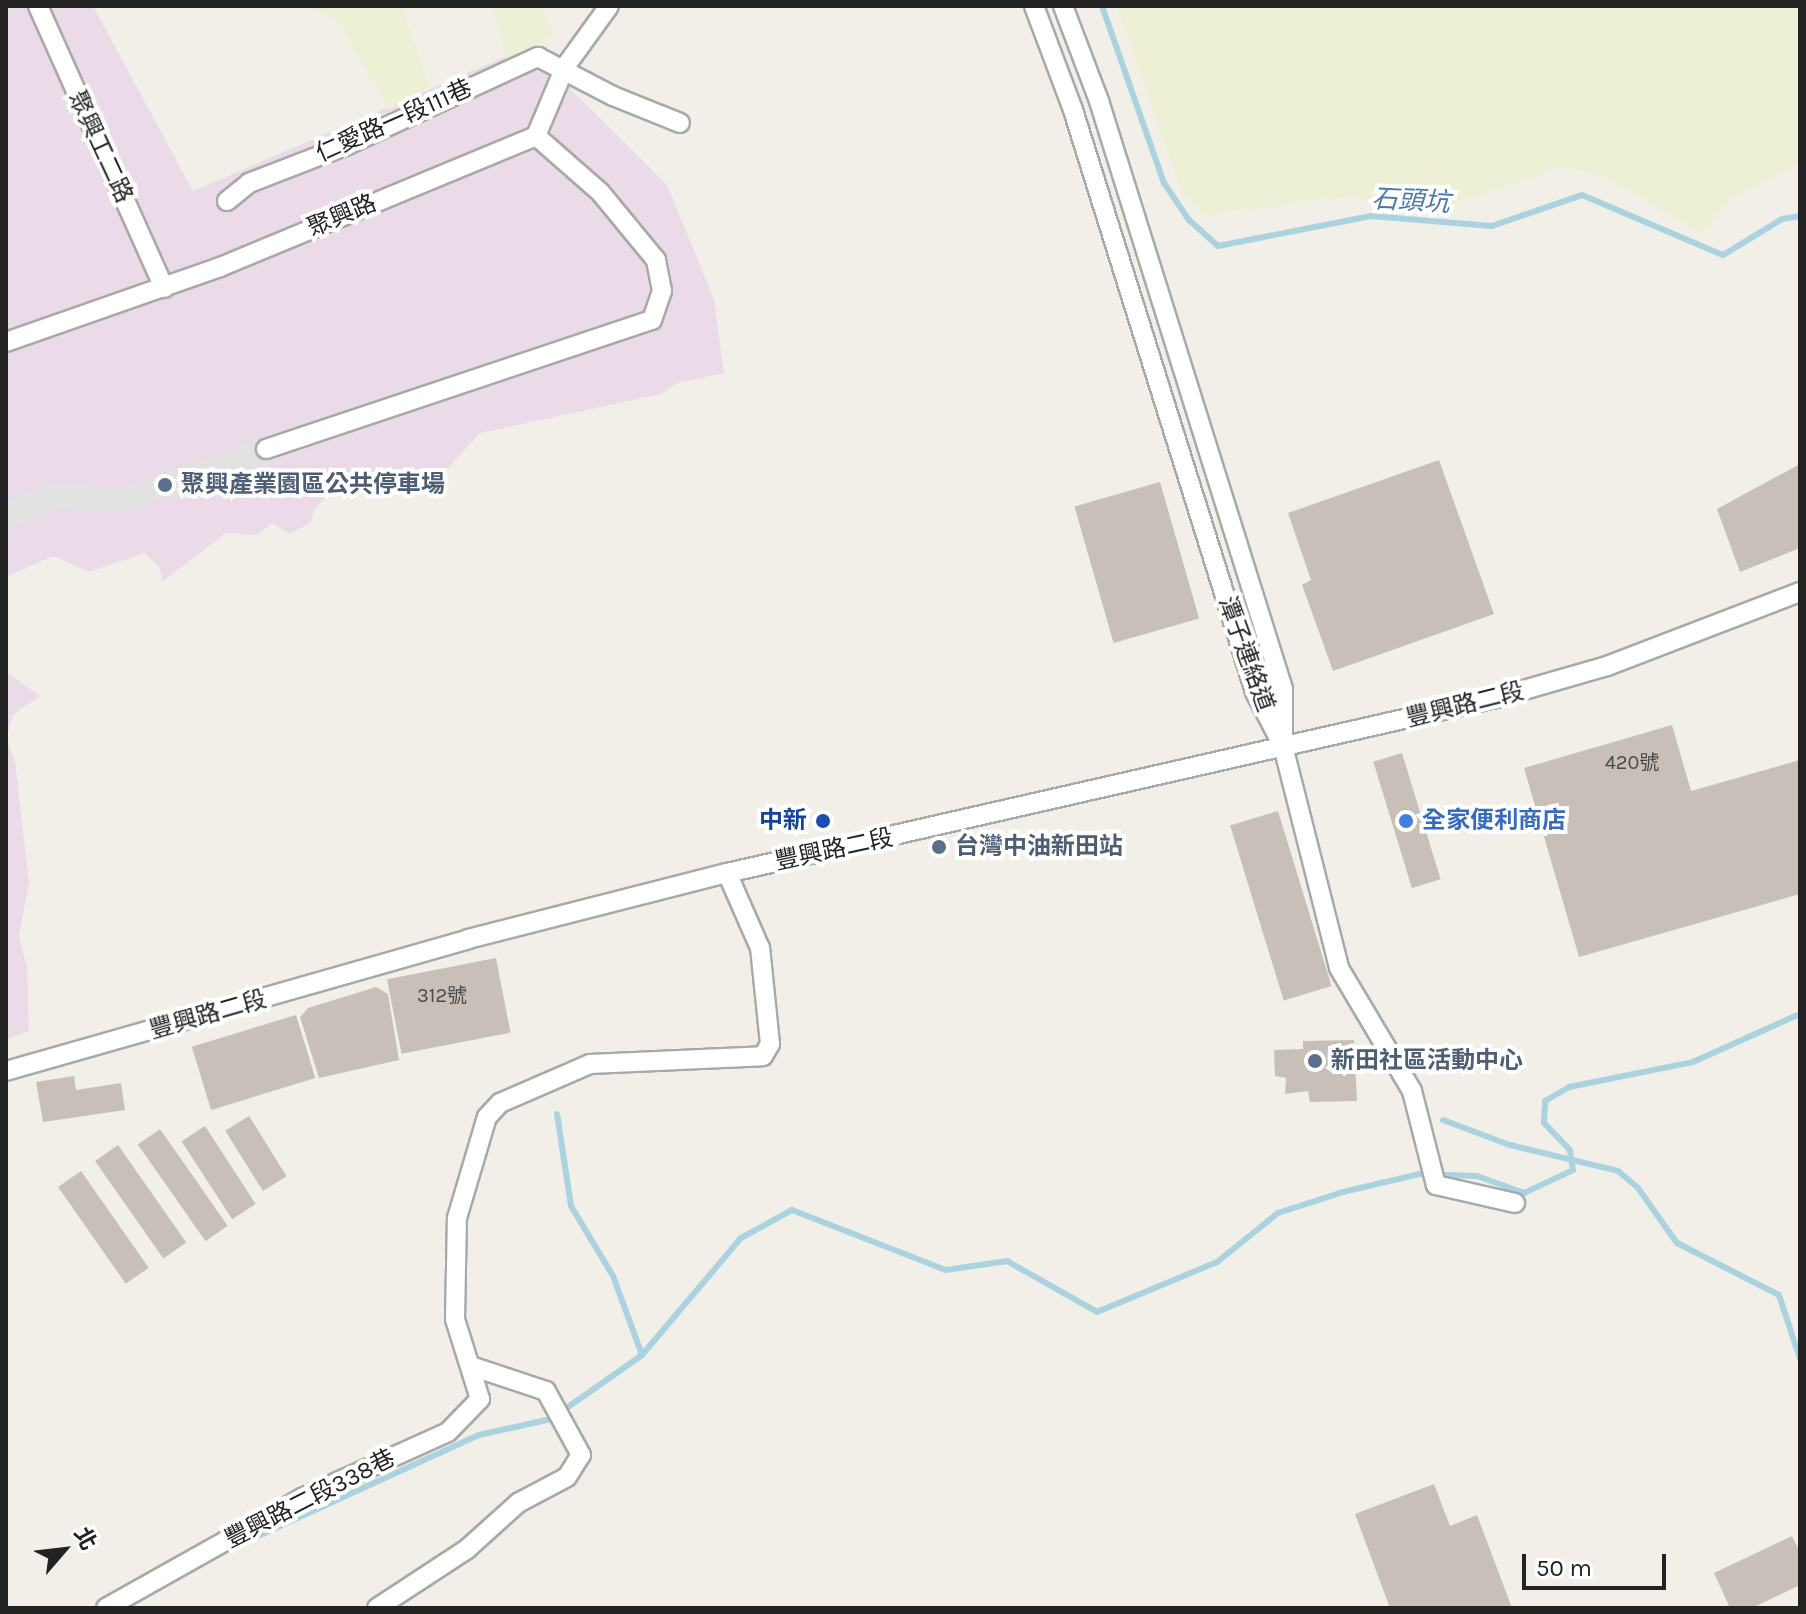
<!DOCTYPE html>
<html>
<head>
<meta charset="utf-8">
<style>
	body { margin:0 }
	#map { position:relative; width:1806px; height:1614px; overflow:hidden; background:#f2efe9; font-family:Karla,"Noto Sans TC",sans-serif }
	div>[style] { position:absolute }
	.industrial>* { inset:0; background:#ebdbe8 }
	.farmland>* { inset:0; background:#eef0d5 }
	.parking>* { inset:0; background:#e2e2e2 }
	.stream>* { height:6px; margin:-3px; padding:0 3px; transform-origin:3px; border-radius:3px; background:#aad3df }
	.building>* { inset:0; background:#c7bfb8; transform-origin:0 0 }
	.roads { filter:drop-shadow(2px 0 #a9a9a9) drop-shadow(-2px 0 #a9a9a9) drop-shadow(0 2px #a9a9a9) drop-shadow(0 -2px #a9a9a9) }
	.minor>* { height:18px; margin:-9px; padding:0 9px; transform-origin:9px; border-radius:9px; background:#fff }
	.dots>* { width:22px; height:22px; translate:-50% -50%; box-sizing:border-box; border:4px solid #fff; border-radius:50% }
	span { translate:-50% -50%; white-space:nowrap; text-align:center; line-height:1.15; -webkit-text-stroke:8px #fff; paint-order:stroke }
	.number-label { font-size:20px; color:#4b4948 }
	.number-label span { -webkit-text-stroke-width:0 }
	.street-label { font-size:24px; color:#222 }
	.service-label { font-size:24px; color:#4e5e75; font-weight:700 }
	.left { translate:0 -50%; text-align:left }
	.transit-label { font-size:24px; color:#164399; font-weight:700 }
	.right { translate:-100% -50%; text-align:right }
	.shop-label { font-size:24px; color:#366cbe; font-weight:700 }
	.water-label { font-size:26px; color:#4a7aab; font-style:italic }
	.frame { position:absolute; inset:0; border:8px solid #222; pointer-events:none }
	.north { position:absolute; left:24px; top:1510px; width:80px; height:80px; -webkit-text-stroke:6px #fff; paint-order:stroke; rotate:62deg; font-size:22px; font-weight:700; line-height:32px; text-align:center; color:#222 }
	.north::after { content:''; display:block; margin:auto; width:28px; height:36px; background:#222; clip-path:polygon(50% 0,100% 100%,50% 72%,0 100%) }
	.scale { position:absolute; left:1522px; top:1554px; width:144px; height:36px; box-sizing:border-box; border:4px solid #222; border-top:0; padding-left:10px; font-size:24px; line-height:28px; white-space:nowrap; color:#222; -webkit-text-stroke:6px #fff; paint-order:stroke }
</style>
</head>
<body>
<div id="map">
	<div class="industrial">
		<div style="clip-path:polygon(6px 6px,93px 6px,193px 191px,528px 47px,667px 185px,714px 299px,724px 373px,678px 383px,661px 394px,480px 433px,441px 476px,389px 486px,365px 473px,345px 480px,315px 508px,311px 522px,290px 534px,272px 523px,257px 535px,226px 533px,162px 582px,160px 567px,144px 553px,89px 572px,53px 556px,6px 577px)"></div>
		<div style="clip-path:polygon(6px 672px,40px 696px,14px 714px,6px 737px)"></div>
		<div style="clip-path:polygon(6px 738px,15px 762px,29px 883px,19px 935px,27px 968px,29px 1031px,6px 1039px)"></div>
	</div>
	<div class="farmland">
		<div style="clip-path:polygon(310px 6px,415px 6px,403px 11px,430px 87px,389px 110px,340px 25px)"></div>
		<div style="clip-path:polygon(492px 6px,541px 6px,553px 35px,507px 61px)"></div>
		<div style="clip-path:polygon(1117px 6px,1800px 6px,1800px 169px,1795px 166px,1732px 197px,1702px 234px,1602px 175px,1561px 167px,1437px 210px,1350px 196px,1204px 215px,1182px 194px)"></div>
	</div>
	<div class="parking">
		<div style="clip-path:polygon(264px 438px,269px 462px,125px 512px,58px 509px,6px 530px,6px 502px,53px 483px,122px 488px)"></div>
	</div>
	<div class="stream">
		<div style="left:1102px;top:6px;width:188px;rotate:70.7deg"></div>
		<div style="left:1164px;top:183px;width:45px;rotate:56deg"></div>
		<div style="left:1189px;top:220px;width:39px;rotate:42deg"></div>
		<div style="left:1218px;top:246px;width:156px;rotate:-11.1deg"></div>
		<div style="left:1371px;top:216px;width:121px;rotate:4.7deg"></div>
		<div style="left:1492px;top:226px;width:95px;rotate:-19deg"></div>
		<div style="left:1582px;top:195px;width:153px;rotate:23.1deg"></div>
		<div style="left:1723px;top:255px;width:69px;rotate:-31.4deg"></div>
		<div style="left:1782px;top:219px;width:18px;rotate:-9deg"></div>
		<div style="left:557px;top:1114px;width:93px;rotate:81.3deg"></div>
		<div style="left:571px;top:1206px;width:82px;rotate:59deg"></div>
		<div style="left:613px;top:1276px;width:84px;rotate:69.8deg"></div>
		<div style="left:1443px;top:1120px;width:72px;rotate:20.5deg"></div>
		<div style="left:1510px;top:1145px;width:111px;rotate:13.5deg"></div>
		<div style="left:1618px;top:1171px;width:26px;rotate:40deg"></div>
		<div style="left:1638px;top:1188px;width:67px;rotate:54.7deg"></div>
		<div style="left:1677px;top:1243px;width:114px;rotate:27deg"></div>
		<div style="left:1779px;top:1295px;width:67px;rotate:71.8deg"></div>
		<div style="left:256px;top:1537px;width:245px;rotate:-24.6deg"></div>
		<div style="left:479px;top:1435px;width:74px;rotate:-12.5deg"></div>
		<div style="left:551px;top:1419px;width:111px;rotate:-35.1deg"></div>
		<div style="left:642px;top:1355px;width:153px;rotate:-49.8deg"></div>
		<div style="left:741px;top:1238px;width:58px;rotate:-28.8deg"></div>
		<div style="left:792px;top:1210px;width:165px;rotate:21.3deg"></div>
		<div style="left:946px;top:1270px;width:62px;rotate:-8.4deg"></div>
		<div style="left:1007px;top:1261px;width:103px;rotate:29.5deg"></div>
		<div style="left:1097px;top:1312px;width:130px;rotate:-22.6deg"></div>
		<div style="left:1217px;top:1262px;width:78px;rotate:-38.8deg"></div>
		<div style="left:1278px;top:1213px;width:68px;rotate:-17.9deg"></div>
		<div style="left:1343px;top:1192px;width:78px;rotate:-13.3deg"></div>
		<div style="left:1419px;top:1174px;width:58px;rotate:2deg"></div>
		<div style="left:1477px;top:1176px;width:50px;rotate:19.9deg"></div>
		<div style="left:1524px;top:1193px;width:54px;rotate:-25.1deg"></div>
		<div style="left:1573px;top:1170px;width:20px;rotate:-99deg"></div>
		<div style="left:1570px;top:1150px;width:37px;rotate:-134deg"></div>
		<div style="left:1544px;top:1123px;width:22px;rotate:-87deg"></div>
		<div style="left:1545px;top:1101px;width:28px;rotate:-30deg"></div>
		<div style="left:1569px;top:1087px;width:126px;rotate:-11.4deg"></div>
		<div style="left:1693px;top:1062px;width:117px;rotate:-24.2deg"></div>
	</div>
	<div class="building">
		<div style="clip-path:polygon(1439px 460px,1494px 614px,1333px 671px,1302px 585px,1311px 580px,1288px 513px)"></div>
		<div style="clip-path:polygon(1800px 464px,1800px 548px,1740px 572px,1717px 509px)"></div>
		<div style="left:1160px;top:482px;width:142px;height:89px;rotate:74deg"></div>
		<div style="clip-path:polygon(1672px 725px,1691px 791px,1800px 760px,1800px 894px,1579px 957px,1524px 768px)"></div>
		<div style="left:1402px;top:753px;width:132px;height:30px;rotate:73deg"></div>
		<div style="left:1278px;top:811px;width:183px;height:50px;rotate:73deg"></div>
		<div style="left:496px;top:958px;width:76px;height:111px;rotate:79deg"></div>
		<div style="clip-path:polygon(376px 987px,388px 994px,399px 1060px,319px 1078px,300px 1017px,308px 1008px)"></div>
		<div style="left:296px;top:1015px;width:66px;height:109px;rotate:73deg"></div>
		<div style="clip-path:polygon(1354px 1040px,1357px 1101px,1310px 1102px,1308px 1091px,1285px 1094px,1286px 1078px,1275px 1076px,1274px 1050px,1303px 1049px,1303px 1041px)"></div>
		<div style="clip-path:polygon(74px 1076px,76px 1090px,121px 1083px,125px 1110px,43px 1122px,36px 1082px)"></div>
		<div style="left:249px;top:1116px;width:71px;height:28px;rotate:58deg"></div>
		<div style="left:205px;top:1126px;width:93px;height:28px;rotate:57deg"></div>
		<div style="left:160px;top:1129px;width:118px;height:27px;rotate:55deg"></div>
		<div style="left:118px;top:1145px;width:119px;height:28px;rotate:55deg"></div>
		<div style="left:81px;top:1171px;width:118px;height:28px;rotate:55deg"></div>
		<div style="clip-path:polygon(1434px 1484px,1450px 1526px,1477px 1515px,1512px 1608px,1390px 1608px,1355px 1514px)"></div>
		<div style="clip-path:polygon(1792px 1536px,1800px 1552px,1800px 1585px,1752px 1608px,1730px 1608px,1714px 1573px)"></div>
	</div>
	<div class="roads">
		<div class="minor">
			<div style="left:38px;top:6px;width:309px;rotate:65.9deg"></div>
			<div style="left:1034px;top:6px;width:111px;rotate:69.4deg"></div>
			<div style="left:1073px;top:110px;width:610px;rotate:72.63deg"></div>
			<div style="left:1255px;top:692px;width:61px;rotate:62.6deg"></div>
			<div style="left:1283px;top:746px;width:229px;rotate:75.8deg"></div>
			<div style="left:1339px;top:968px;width:143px;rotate:59.3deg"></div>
			<div style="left:1412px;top:1091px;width:97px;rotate:75.7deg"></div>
			<div style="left:1436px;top:1185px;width:81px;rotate:12.8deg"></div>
			<div style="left:1063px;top:6px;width:102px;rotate:69.2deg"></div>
			<div style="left:1099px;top:101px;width:616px;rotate:72.62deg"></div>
			<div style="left:1283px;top:689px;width:55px;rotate:90deg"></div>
			<div style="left:227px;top:201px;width:28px;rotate:-39deg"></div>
			<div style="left:249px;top:183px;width:103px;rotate:-21.1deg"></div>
			<div style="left:345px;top:146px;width:213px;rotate:-24.8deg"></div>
			<div style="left:538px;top:57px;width:85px;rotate:27.5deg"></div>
			<div style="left:613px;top:96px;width:72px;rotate:21.9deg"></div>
			<div style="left:6px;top:342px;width:227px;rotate:-19.3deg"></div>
			<div style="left:220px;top:267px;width:342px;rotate:-22.5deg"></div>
			<div style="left:536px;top:136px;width:75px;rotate:-67.2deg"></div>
			<div style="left:565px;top:67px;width:75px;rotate:-54.2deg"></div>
			<div style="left:266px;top:449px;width:407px;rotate:-18.5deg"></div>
			<div style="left:652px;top:320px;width:31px;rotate:-71deg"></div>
			<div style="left:662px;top:291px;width:32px;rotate:-101deg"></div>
			<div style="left:656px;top:260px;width:88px;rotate:-129.5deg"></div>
			<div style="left:600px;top:192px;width:85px;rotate:-138.8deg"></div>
			<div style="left:6px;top:1071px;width:480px;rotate:-15.9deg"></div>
			<div style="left:468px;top:939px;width:267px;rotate:-14.3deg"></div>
			<div style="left:727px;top:873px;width:789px;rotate:-12.82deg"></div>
			<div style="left:1496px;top:698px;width:116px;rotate:-16.1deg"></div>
			<div style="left:1607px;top:666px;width:207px;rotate:-21deg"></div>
			<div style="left:106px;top:1608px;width:225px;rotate:-29.3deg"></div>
			<div style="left:302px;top:1498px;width:160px;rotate:-24.3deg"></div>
			<div style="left:448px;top:1432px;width:46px;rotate:-45.9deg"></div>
			<div style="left:480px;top:1399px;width:84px;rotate:-107.4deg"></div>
			<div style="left:455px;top:1319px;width:101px;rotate:-88.9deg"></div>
			<div style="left:457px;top:1218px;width:105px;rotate:-73.5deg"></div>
			<div style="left:487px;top:1117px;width:19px;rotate:-47deg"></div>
			<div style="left:500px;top:1103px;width:98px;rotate:-23.4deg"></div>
			<div style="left:590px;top:1064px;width:173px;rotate:-2.6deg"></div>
			<div style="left:763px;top:1056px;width:14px;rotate:-60deg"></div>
			<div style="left:770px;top:1044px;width:97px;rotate:-95.9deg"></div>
			<div style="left:760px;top:948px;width:82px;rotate:-113.7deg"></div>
			<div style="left:377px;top:1608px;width:108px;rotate:-33.2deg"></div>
			<div style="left:467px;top:1549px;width:69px;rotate:-42deg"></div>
			<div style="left:518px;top:1503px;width:55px;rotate:-28deg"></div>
			<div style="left:567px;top:1477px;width:26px;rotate:-58deg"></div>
			<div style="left:581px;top:1455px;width:73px;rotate:-118.7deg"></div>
			<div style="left:546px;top:1391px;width:76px;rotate:-161.6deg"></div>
		</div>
	</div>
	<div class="dots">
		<div style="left:165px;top:485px;background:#5c6f8a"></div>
		<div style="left:823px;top:821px;background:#1a4fb4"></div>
		<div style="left:1406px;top:821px;background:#3f7fe0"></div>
		<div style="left:939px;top:847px;background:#5c6f8a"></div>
		<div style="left:1315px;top:1061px;background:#5c6f8a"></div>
	</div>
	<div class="number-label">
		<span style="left:1632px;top:762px">420號</span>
		<span style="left:442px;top:995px">312號</span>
	</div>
	<div class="street-label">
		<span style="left:394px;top:121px;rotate:-24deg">仁愛路一段111巷</span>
		<span style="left:100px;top:147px;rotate:65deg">聚興工二路</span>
		<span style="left:342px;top:216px;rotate:-23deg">聚興路</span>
		<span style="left:1246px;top:654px;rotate:70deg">潭子連絡道</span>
		<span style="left:1465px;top:705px;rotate:-14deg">豐興路二段</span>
		<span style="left:834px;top:850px;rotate:-12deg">豐興路二段</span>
		<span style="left:208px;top:1015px;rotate:-16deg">豐興路二段</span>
		<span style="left:310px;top:1499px;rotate:-27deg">豐興路二段338巷</span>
	</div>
	<div class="service-label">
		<span class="left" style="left:181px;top:485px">聚興產業園區公共停車場</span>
		<span class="left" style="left:955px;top:847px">台灣中油新田站</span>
		<span class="left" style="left:1331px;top:1061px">新田社區活動中心</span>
	</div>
	<div class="transit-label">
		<span class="right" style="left:807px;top:821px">中新</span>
	</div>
	<div class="shop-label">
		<span class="left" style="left:1422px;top:821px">全家便利商店</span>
	</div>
	<div class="water-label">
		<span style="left:1411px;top:201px;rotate:3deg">石頭坑</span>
	</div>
	<div class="frame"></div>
	<div class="north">北</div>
	<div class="scale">50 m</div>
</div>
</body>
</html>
